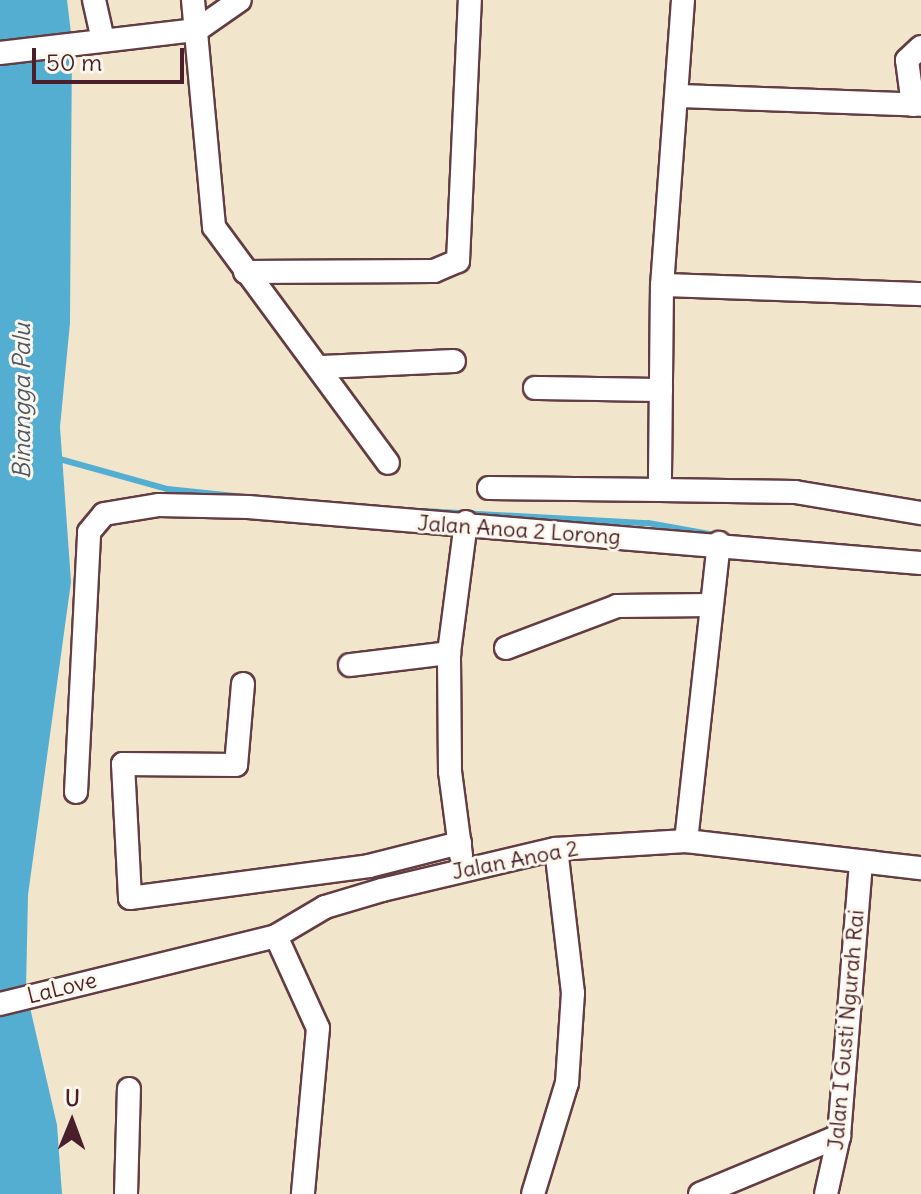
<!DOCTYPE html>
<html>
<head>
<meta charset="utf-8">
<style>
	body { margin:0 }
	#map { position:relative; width:921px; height:1194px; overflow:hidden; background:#f1e6cc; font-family:Delius,sans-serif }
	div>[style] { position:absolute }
	.water>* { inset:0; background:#54aed1 }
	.stream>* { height:6px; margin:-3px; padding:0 3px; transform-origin:3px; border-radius:3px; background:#54aed1 }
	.roads { filter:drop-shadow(2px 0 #633d43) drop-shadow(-2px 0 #633d43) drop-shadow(0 2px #633d43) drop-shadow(0 -2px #633d43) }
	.minor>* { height:22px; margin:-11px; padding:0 11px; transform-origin:11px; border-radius:11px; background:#fff }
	span { translate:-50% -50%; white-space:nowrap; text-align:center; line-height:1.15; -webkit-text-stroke:6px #fbf7ec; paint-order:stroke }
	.street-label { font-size:22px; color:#4a1f2b }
	.water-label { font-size:24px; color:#4e586d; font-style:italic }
	.north { position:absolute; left:32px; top:1082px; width:80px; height:80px; -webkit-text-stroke:6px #fbf7ec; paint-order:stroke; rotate:1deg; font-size:22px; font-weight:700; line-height:32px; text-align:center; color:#4a1f2b }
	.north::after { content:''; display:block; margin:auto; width:28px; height:36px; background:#4a1f2b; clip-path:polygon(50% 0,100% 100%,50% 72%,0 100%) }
	.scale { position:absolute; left:32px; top:48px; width:152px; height:36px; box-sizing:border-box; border:4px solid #4a1f2b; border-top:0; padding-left:10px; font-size:24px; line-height:28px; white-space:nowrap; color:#4a1f2b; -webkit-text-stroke:6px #fbf7ec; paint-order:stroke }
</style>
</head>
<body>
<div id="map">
	<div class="water">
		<div style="clip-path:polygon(0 0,67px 0,72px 41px,70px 323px,60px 427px,71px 582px,28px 895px,26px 990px,57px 1125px,62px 1194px,0 1194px)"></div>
	</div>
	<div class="stream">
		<div style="left:56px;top:458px;width:115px;rotate:15.6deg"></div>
		<div style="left:167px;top:489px;width:78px;rotate:5.9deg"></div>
		<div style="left:423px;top:511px;width:225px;rotate:3.1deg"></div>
		<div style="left:648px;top:523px;width:68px;rotate:10.2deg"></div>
	</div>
	<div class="roads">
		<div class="minor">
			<div style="left:94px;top:0;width:41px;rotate:77.3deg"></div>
			<div style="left:193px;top:0;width:228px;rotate:84.7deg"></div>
			<div style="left:214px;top:227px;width:293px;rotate:53.6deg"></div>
			<div style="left:683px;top:0;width:286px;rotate:94.2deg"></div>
			<div style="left:662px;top:285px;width:205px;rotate:90.6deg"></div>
			<div style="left:660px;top:490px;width:135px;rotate:0.8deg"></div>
			<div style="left:795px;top:492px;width:128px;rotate:9.5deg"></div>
			<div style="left:0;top:53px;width:198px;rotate:-6.7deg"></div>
			<div style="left:197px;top:30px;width:52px;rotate:-34.9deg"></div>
			<div style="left:680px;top:96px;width:241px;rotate:2.1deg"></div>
			<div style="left:913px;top:105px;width:45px;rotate:-97.6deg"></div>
			<div style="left:907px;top:60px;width:19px;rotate:-43deg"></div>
			<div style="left:245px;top:272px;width:189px;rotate:-0.3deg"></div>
			<div style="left:434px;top:271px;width:26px;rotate:-23deg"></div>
			<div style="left:458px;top:261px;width:261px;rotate:-87.4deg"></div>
			<div style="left:662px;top:285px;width:259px;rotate:2deg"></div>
			<div style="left:322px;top:367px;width:132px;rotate:-2.6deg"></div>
			<div style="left:535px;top:388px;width:126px;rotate:0.9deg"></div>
			<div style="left:489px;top:488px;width:171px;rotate:0.7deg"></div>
			<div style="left:506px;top:648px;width:119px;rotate:-20.7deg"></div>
			<div style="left:617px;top:606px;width:94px;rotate:-0.6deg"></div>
			<div style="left:350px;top:665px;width:100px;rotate:-6.9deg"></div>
			<div style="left:243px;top:684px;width:81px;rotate:94.9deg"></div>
			<div style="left:236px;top:765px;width:113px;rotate:-179.5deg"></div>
			<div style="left:123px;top:764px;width:134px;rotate:87deg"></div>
			<div style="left:130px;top:898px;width:241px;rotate:-7.6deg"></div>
			<div style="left:369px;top:866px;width:94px;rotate:-14.2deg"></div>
			<div style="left:76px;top:792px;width:260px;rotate:-87.1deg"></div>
			<div style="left:89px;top:532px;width:23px;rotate:-50deg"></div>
			<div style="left:104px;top:514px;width:56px;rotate:-9.3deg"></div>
			<div style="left:159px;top:505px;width:89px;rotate:1.3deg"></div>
			<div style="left:248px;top:507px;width:675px;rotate:4.76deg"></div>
			<div style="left:686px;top:841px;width:300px;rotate:-83.7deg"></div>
			<div style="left:461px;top:855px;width:84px;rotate:-97.5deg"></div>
			<div style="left:450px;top:772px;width:119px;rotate:-90.5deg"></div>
			<div style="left:449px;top:653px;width:132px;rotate:-82.6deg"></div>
			<div style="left:276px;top:936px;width:101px;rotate:65.5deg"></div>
			<div style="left:318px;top:1028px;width:167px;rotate:95.2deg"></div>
			<div style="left:0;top:1004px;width:284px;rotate:-13.8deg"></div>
			<div style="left:276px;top:936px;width:57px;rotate:-30.6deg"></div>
			<div style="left:325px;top:907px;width:59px;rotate:-16.6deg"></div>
			<div style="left:382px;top:890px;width:179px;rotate:-13.3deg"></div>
			<div style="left:556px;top:849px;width:130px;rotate:-3.5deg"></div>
			<div style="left:686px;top:841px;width:237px;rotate:6.6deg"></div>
			<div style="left:126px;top:1194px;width:105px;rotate:-88.4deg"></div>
			<div style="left:533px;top:1194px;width:116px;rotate:-73deg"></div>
			<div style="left:567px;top:1083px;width:90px;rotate:-86.2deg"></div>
			<div style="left:573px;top:993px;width:145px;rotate:-96.7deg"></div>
			<div style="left:700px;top:1194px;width:151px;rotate:-22.6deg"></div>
			<div style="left:826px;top:1194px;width:59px;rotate:-77.4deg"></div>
			<div style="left:839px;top:1136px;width:272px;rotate:-85.4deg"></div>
		</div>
	</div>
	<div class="street-label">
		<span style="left:519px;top:530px;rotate:4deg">Jalan Anoa 2 Lorong</span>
		<span style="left:515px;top:860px;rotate:-11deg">Jalan Anoa 2</span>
		<span style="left:62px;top:988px;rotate:-14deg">LaLove</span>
		<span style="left:846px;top:1030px;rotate:-85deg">Jalan I Gusti Ngurah Rai</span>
	</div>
	<div class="water-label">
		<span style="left:22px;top:401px;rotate:-90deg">Binangga Palu</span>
	</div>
	<div class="north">U</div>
	<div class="scale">50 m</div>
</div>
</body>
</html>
